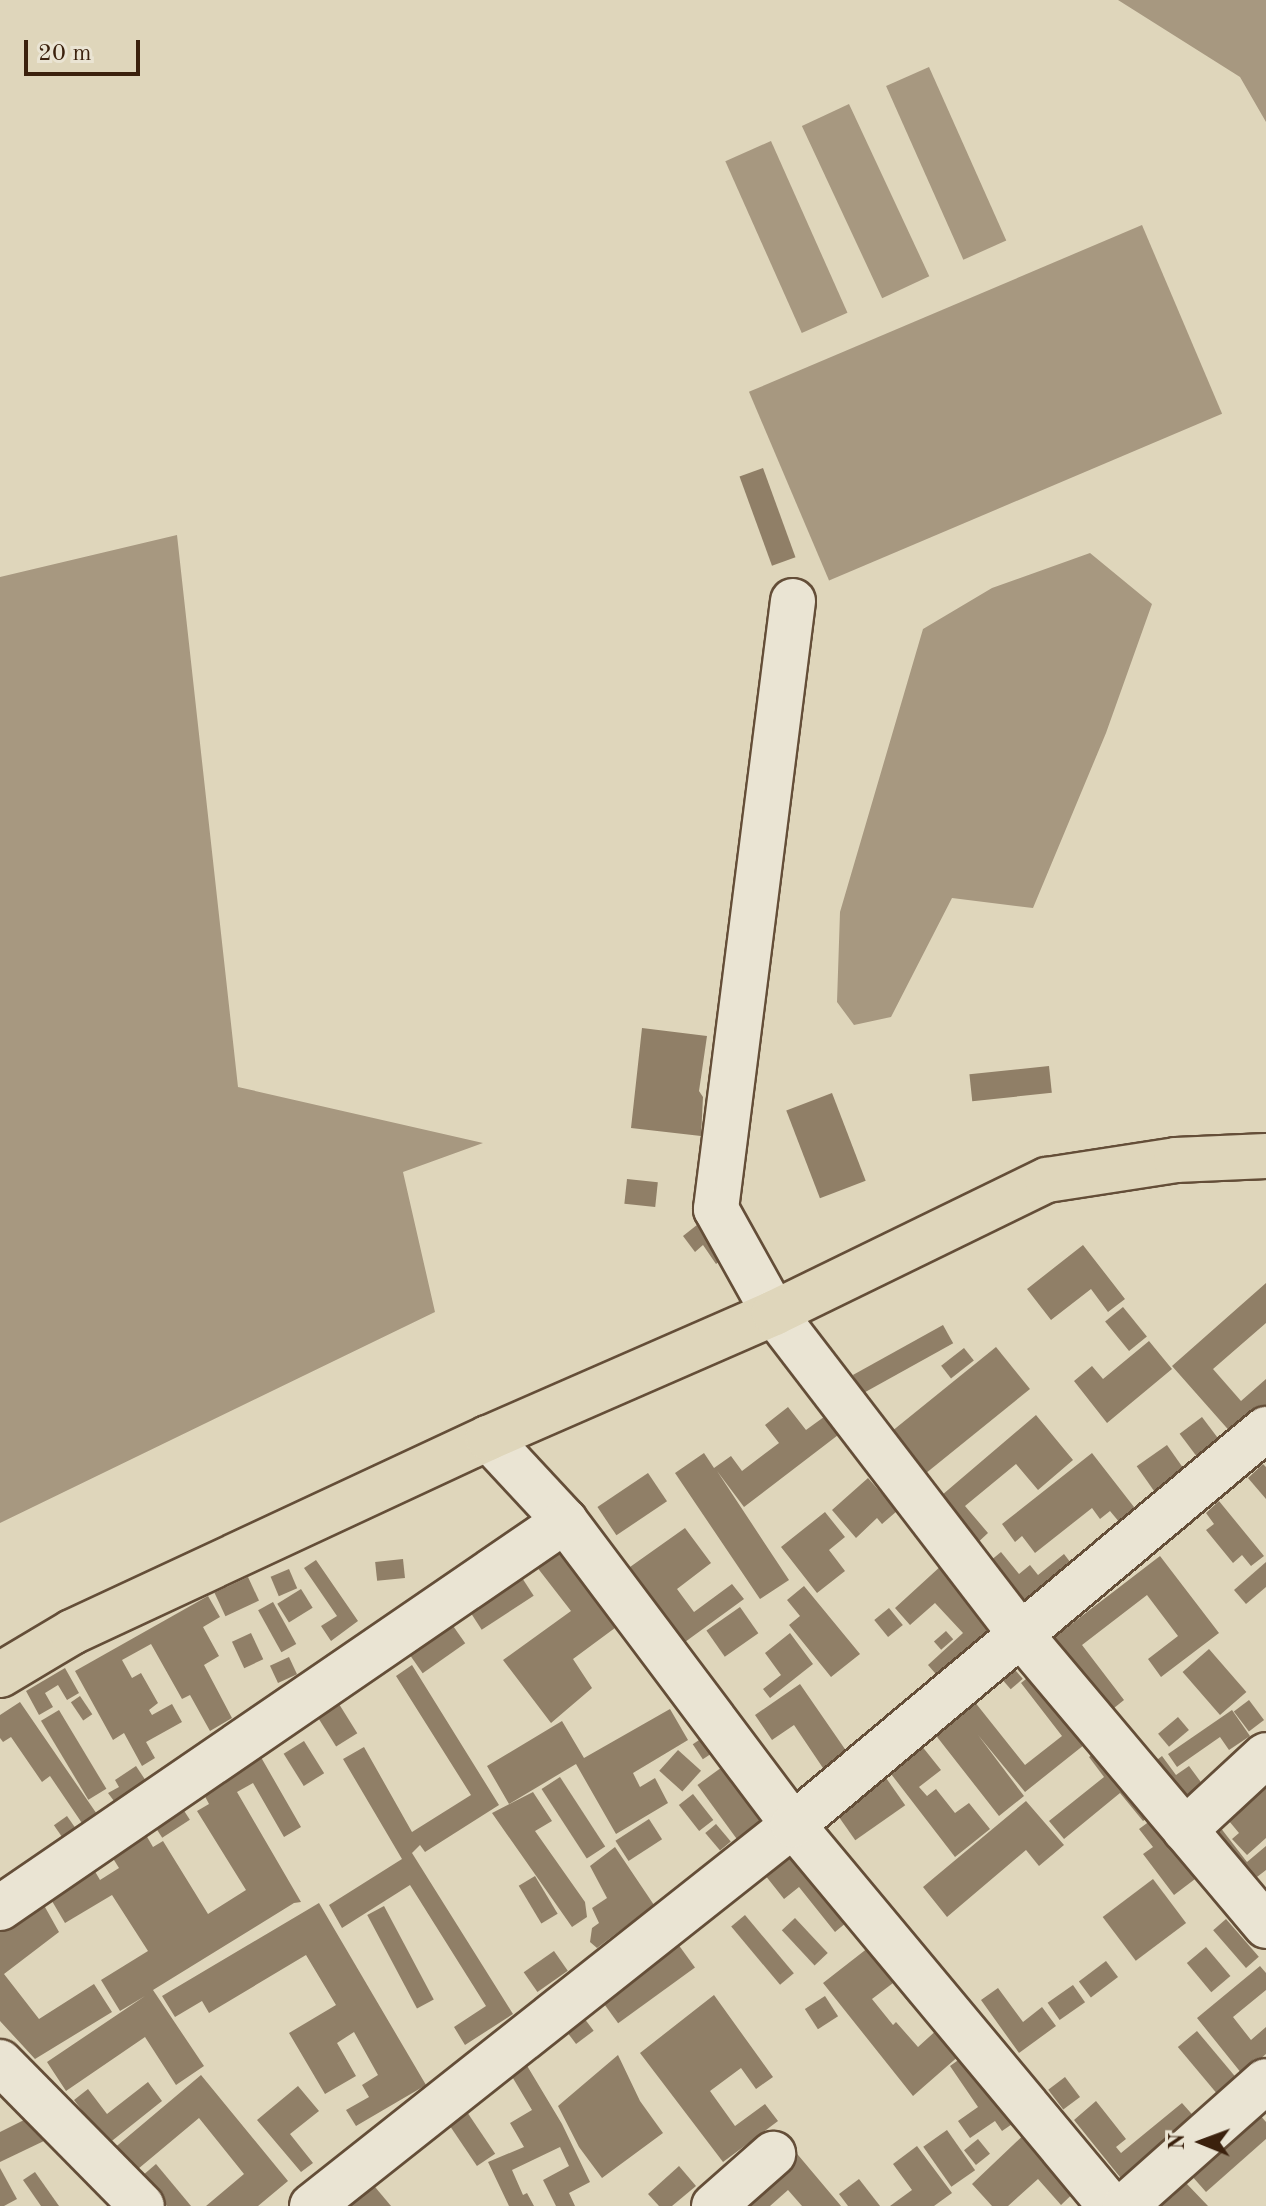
<!DOCTYPE html>
<html>
<head>
<meta charset="utf-8">
<style>
	body { margin:0 }
	#map { position:relative; width:1266px; height:2206px; overflow:hidden; background:#dfd6bb; font-family:"Old Standard TT",serif }
	div>[style] { position:absolute }
	.water>* { inset:0; background:#a79880; transform-origin:0 0 }
	.building>* { inset:0; background:#907f67; transform-origin:0 0 }
	.roads { filter:drop-shadow(2px 0 #644e38) drop-shadow(-2px 0 #644e38) drop-shadow(0 2px #644e38) drop-shadow(0 -2px #644e38) }
	.minor>* { height:44px; margin:-22px; padding:0 22px; transform-origin:22px; border-radius:22px; background:#eae4d3 }
	.major>* { height:44px; margin:-22px; padding:0 22px; transform-origin:22px; border-radius:22px; background:#dfd6bb }
	span { translate:-50% -50%; white-space:nowrap; text-align:center; line-height:1.15; -webkit-text-stroke:7px #eae4d3; paint-order:stroke }
	.north { position:absolute; left:1162px; top:2102px; width:80px; height:80px; -webkit-text-stroke:6px #eae4d3; paint-order:stroke; rotate:271deg; font-size:22px; font-weight:700; line-height:32px; text-align:center; color:#3b210d }
	.north::after { content:''; display:block; margin:auto; width:28px; height:36px; background:#3b210d; clip-path:polygon(50% 0,100% 100%,50% 72%,0 100%) }
	.scale { position:absolute; left:24px; top:40px; width:116px; height:36px; box-sizing:border-box; border:4px solid #3b210d; border-top:0; padding-left:10px; font-size:24px; line-height:28px; white-space:nowrap; color:#3b210d; -webkit-text-stroke:6px #eae4d3; paint-order:stroke }
</style>
</head>
<body>
<div id="map">
	<div class="water">
		<div style="clip-path:polygon(1118px 0,1266px 0,1266px 122px,1240px 77px)"></div>
		<div style="left:929px;top:67px;width:190px;height:47px;rotate:66deg"></div>
		<div style="left:849px;top:104px;width:190px;height:52px;rotate:65deg"></div>
		<div style="left:771px;top:141px;width:188px;height:50px;rotate:66deg"></div>
		<div style="left:1142px;top:225px;width:205px;height:427px;rotate:67deg"></div>
		<div style="clip-path:polygon(177px 535px,238px 1087px,483px 1143px,403px 1172px,435px 1312px,0 1523px,0 577px)"></div>
		<div style="clip-path:polygon(1090px 553px,1152px 604px,1106px 733px,1033px 908px,952px 898px,891px 1017px,854px 1025px,837px 1002px,840px 912px,923px 629px,992px 588px)"></div>
	</div>
	<div class="building">
		<div style="left:763px;top:468px;width:95px;height:25px;rotate:70deg"></div>
		<div style="clip-path:polygon(642px 1028px,707px 1036px,699px 1091px,703px 1097px,701px 1136px,631px 1128px)"></div>
		<div style="left:1049px;top:1066px;width:27px;height:80px;rotate:84deg"></div>
		<div style="left:832px;top:1093px;width:94px;height:49px;rotate:69deg"></div>
		<div style="left:627px;top:1179px;width:31px;height:25px;rotate:6deg"></div>
		<div style="clip-path:polygon(702px 1221px,728px 1255px,716px 1264px,703px 1245px,695px 1252px,683px 1236px)"></div>
		<div style="clip-path:polygon(1083px 1245px,1125px 1299px,1108px 1312px,1091px 1289px,1051px 1320px,1027px 1289px)"></div>
		<div style="clip-path:polygon(1266px 1283px,1266px 1323px,1213px 1369px,1241px 1401px,1266px 1379px,1266px 1406px,1233px 1435px,1172px 1366px)"></div>
		<div style="left:1123px;top:1307px;width:38px;height:23px;rotate:51deg"></div>
		<div style="left:943px;top:1325px;width:21px;height:103px;rotate:61deg"></div>
		<div style="clip-path:polygon(1149px 1341px,1172px 1369px,1107px 1423px,1074px 1381px,1092px 1366px,1103px 1379px)"></div>
		<div style="left:996px;top:1347px;width:54px;height:136px;rotate:51deg"></div>
		<div style="left:964px;top:1348px;width:16px;height:29px;rotate:52deg"></div>
		<div style="clip-path:polygon(788px 1407px,806px 1430px,828px 1414px,842px 1432px,744px 1507px,717px 1471px,789px 1580px,760px 1599px,675px 1473px,704px 1453px,714px 1468px,731px 1456px,742px 1471px,779px 1443px,765px 1425px)"></div>
		<div style="clip-path:polygon(1036px 1415px,1073px 1460px,1038px 1490px,1016px 1464px,965px 1506px,988px 1533px,973px 1547px,935px 1501px)"></div>
		<div style="left:1202px;top:1417px;width:36px;height:28px;rotate:53deg"></div>
		<div style="left:1167px;top:1445px;width:37px;height:37px;rotate:55deg"></div>
		<div style="clip-path:polygon(1092px 1453px,1141px 1516px,1125px 1529px,1110px 1511px,1100px 1519px,1092px 1508px,1035px 1553px,1022px 1536px,1015px 1542px,1002px 1524px)"></div>
		<div style="clip-path:polygon(1263px 1464px,1266px 1467px,1266px 1499px,1248px 1478px)"></div>
		<div style="left:648px;top:1473px;width:34px;height:61px;rotate:56deg"></div>
		<div style="clip-path:polygon(868px 1478px,897px 1511px,882px 1524px,877px 1518px,856px 1538px,832px 1510px)"></div>
		<div style="clip-path:polygon(1219px 1501px,1264px 1556px,1251px 1566px,1242px 1555px,1233px 1563px,1206px 1530px,1214px 1524px,1206px 1513px)"></div>
		<div style="clip-path:polygon(825px 1512px,845px 1537px,829px 1550px,845px 1571px,817px 1593px,781px 1547px)"></div>
		<div style="clip-path:polygon(685px 1528px,711px 1563px,677px 1589px,694px 1612px,732px 1584px,744px 1599px,685px 1642px,630px 1567px)"></div>
		<div style="clip-path:polygon(552px 1533px,623px 1622px,573px 1659px,592px 1688px,551px 1723px,503px 1660px,571px 1611px,526px 1553px)"></div>
		<div style="clip-path:polygon(1001px 1552px,1019px 1574px,1030px 1565px,1038px 1575px,1064px 1554px,1077px 1571px,1022px 1614px,984px 1566px)"></div>
		<div style="clip-path:polygon(1160px 1556px,1219px 1633px,1161px 1677px,1148px 1659px,1178px 1636px,1147px 1595px,1082px 1645px,1124px 1700px,1104px 1716px,1048px 1642px)"></div>
		<div style="left:403px;top:1559px;width:19px;height:28px;rotate:84deg"></div>
		<div style="clip-path:polygon(316px 1560px,358px 1621px,331px 1641px,321px 1626px,337px 1616px,304px 1568px)"></div>
		<div style="clip-path:polygon(1266px 1562px,1266px 1587px,1246px 1604px,1234px 1590px)"></div>
		<div style="left:513px;top:1564px;width:38px;height:62px;rotate:57deg"></div>
		<div style="clip-path:polygon(942px 1565px,999px 1629px,942px 1681px,928px 1665px,963px 1633px,935px 1603px,910px 1625px,895px 1608px)"></div>
		<div style="left:289px;top:1569px;width:21px;height:20px;rotate:67deg"></div>
		<div style="left:248px;top:1577px;width:26px;height:37px;rotate:65deg"></div>
		<div style="clip-path:polygon(804px 1586px,860px 1654px,831px 1677px,789px 1625px,800px 1616px,787px 1600px)"></div>
		<div style="left:301px;top:1589px;width:22px;height:28px;rotate:58deg"></div>
		<div style="clip-path:polygon(208px 1596px,220px 1617px,203px 1627px,219px 1656px,204px 1665px,232px 1718px,210px 1731px,190px 1695px,182px 1699px,151px 1644px,122px 1660px,132px 1678px,141px 1673px,158px 1703px,149px 1710px,152px 1715px,172px 1704px,182px 1722px,146px 1742px,155px 1758px,142px 1766px,124px 1733px,113px 1740px,75px 1671px)"></div>
		<div style="left:273px;top:1602px;width:48px;height:17px;rotate:61deg"></div>
		<div style="left:740px;top:1607px;width:32px;height:41px;rotate:55deg"></div>
		<div style="left:889px;top:1608px;width:22px;height:19px;rotate:51deg"></div>
		<div style="left:444px;top:1613px;width:37px;height:52px;rotate:55deg"></div>
		<div style="left:946px;top:1631px;width:11px;height:16px;rotate:49deg"></div>
		<div style="left:251px;top:1633px;width:29px;height:21px;rotate:65deg"></div>
		<div style="clip-path:polygon(790px 1633px,813px 1664px,770px 1698px,763px 1689px,781px 1675px,765px 1653px)"></div>
		<div style="left:1209px;top:1649px;width:57px;height:35px;rotate:49deg"></div>
		<div style="left:289px;top:1657px;width:19px;height:21px;rotate:65deg"></div>
		<div style="left:1009px;top:1663px;width:21px;height:16px;rotate:49deg"></div>
		<div style="clip-path:polygon(412px 1665px,499px 1805px,425px 1852px,420px 1845px,412px 1853px,513px 2014px,465px 2045px,454px 2027px,486px 2006px,410px 1885px,342px 1928px,329px 1905px,402px 1859px,343px 1759px,364px 1747px,412px 1832px,471px 1795px,396px 1676px)"></div>
		<div style="clip-path:polygon(65px 1668px,79px 1693px,67px 1700px,58px 1685px,45px 1693px,53px 1707px,39px 1715px,26px 1691px)"></div>
		<div style="clip-path:polygon(1031px 1675px,1094px 1737px,1025px 1792px,978px 1735px,1024px 1796px,999px 1816px,934px 1733px,974px 1701px,1025px 1765px,1062px 1736px,1021px 1683px)"></div>
		<div style="clip-path:polygon(800px 1684px,849px 1755px,825px 1771px,794px 1725px,772px 1740px,755px 1715px)"></div>
		<div style="left:80px;top:1696px;width:22px;height:11px;rotate:56deg"></div>
		<div style="left:334px;top:1696px;width:44px;height:25px;rotate:58deg"></div>
		<div style="left:1249px;top:1700px;width:25px;height:19px;rotate:53deg"></div>
		<div style="clip-path:polygon(20px 1702px,101px 1820px,86px 1829px,50px 1776px,42px 1782px,11px 1737px,3px 1742px,0 1738px,0 1715px)"></div>
		<div style="clip-path:polygon(670px 1709px,688px 1740px,633px 1773px,640px 1787px,655px 1778px,668px 1803px,616px 1834px,576px 1764px,509px 1804px,487px 1766px,562px 1721px,584px 1758px)"></div>
		<div style="left:59px;top:1710px;width:92px;height:21px;rotate:59deg"></div>
		<div style="clip-path:polygon(1232px 1710px,1250px 1736px,1229px 1750px,1220px 1737px,1177px 1767px,1168px 1754px)"></div>
		<div style="left:1178px;top:1717px;width:17px;height:26px;rotate:50deg"></div>
		<div style="left:711px;top:1732px;width:18px;height:22px;rotate:56deg"></div>
		<div style="left:304px;top:1741px;width:38px;height:24px;rotate:58deg"></div>
		<div style="clip-path:polygon(921px 1745px,941px 1770px,919px 1787px,927px 1796px,936px 1789px,955px 1813px,969px 1803px,990px 1829px,955px 1857px,888px 1770px)"></div>
		<div style="clip-path:polygon(1105px 1745px,1158px 1810px,1143px 1821px,1120px 1793px,1064px 1839px,1049px 1821px,1104px 1777px,1089px 1757px)"></div>
		<div style="left:678px;top:1750px;width:31px;height:28px;rotate:42deg"></div>
		<div style="clip-path:polygon(258px 1752px,301px 1827px,284px 1837px,253px 1783px,237px 1792px,301px 1902px,294px 1903px,153px 1990px,204px 2066px,176px 2085px,145px 2037px,66px 2091px,47px 2062px,145px 1996px,120px 2011px,101px 1980px,148px 1951px,112px 1895px,65px 1923px,46px 1891px,90px 1863px,100px 1880px,119px 1868px,109px 1852px,143px 1830px,153px 1847px,163px 1841px,208px 1914px,246px 1890px,197px 1811px,209px 1804px,200px 1787px)"></div>
		<div style="clip-path:polygon(1162px 1756px,1176px 1775px,1189px 1766px,1203px 1785px,1177px 1806px,1148px 1767px)"></div>
		<div style="left:729px;top:1762px;width:71px;height:39px;rotate:54deg"></div>
		<div style="clip-path:polygon(136px 1766px,148px 1784px,117px 1805px,108px 1793px,119px 1787px,115px 1780px)"></div>
		<div style="left:884px;top:1775px;width:37px;height:61px;rotate:55deg"></div>
		<div style="left:560px;top:1777px;width:83px;height:22px;rotate:57deg"></div>
		<div style="clip-path:polygon(1266px 1778px,1266px 1838px,1247px 1855px,1232px 1839px,1239px 1833px,1224px 1815px)"></div>
		<div style="clip-path:polygon(533px 1792px,552px 1821px,535px 1831px,585px 1902px,587px 1917px,572px 1927px,492px 1813px)"></div>
		<div style="left:693px;top:1794px;width:33px;height:18px;rotate:52deg"></div>
		<div style="clip-path:polygon(1026px 1801px,1064px 1845px,1039px 1866px,1026px 1850px,947px 1917px,923px 1887px)"></div>
		<div style="left:179px;top:1803px;width:20px;height:33px;rotate:57deg"></div>
		<div style="left:67px;top:1816px;width:21px;height:16px;rotate:55deg"></div>
		<div style="clip-path:polygon(1154px 1818px,1199px 1876px,1174px 1895px,1143px 1854px,1153px 1847px,1139px 1829px)"></div>
		<div style="left:649px;top:1819px;width:24px;height:40px;rotate:57deg"></div>
		<div style="left:716px;top:1824px;width:23px;height:14px;rotate:50deg"></div>
		<div style="clip-path:polygon(1220px 1827px,1247px 1862px,1266px 1846px,1266px 1870px,1244px 1887px,1205px 1839px)"></div>
		<div style="clip-path:polygon(615px 1847px,654px 1905px,597px 1948px,590px 1942px,592px 1928px,599px 1923px,592px 1908px,607px 1898px,590px 1866px)"></div>
		<div style="clip-path:polygon(798px 1849px,853px 1917px,835px 1932px,799px 1887px,784px 1899px,765px 1875px)"></div>
		<div style="left:535px;top:1876px;width:44px;height:19px;rotate:59deg"></div>
		<div style="left:1153px;top:1879px;width:55px;height:63px;rotate:53deg"></div>
		<div style="clip-path:polygon(41px 1900px,59px 1932px,4px 1974px,39px 2019px,94px 1984px,112px 2012px,35px 2059px,0 2021px,0 1929px)"></div>
		<div style="clip-path:polygon(319px 1903px,426px 2085px,356px 2126px,346px 2110px,369px 2097px,362px 2085px,378px 2075px,354px 2032px,337px 2043px,356px 2076px,325px 2094px,289px 2033px,336px 2005px,306px 1955px,209px 2013px,202px 2001px,175px 2017px,162px 1996px)"></div>
		<div style="left:384px;top:1906px;width:106px;height:19px;rotate:62deg"></div>
		<div style="left:745px;top:1915px;width:76px;height:18px;rotate:50deg"></div>
		<div style="left:795px;top:1918px;width:48px;height:18px;rotate:47deg"></div>
		<div style="left:1226px;top:1919px;width:50px;height:17px;rotate:49deg"></div>
		<div style="clip-path:polygon(882px 1937px,925px 1992px,910px 2004px,893px 1983px,872px 1999px,893px 2025px,896px 2022px,918px 2047px,939px 2028px,961px 2054px,913px 2096px,823px 1983px)"></div>
		<div style="left:675px;top:1940px;width:34px;height:95px;rotate:54deg"></div>
		<div style="left:1206px;top:1947px;width:38px;height:25px;rotate:50deg"></div>
		<div style="left:554px;top:1951px;width:24px;height:37px;rotate:55deg"></div>
		<div style="left:1106px;top:1961px;width:20px;height:34px;rotate:53deg"></div>
		<div style="clip-path:polygon(1260px 1966px,1266px 1973px,1266px 1990px,1233px 2017px,1251px 2040px,1266px 2027px,1266px 2054px,1242px 2074px,1197px 2018px)"></div>
		<div style="left:1073px;top:1985px;width:21px;height:31px;rotate:55deg"></div>
		<div style="clip-path:polygon(998px 1988px,1023px 2022px,1042px 2007px,1056px 2026px,1019px 2053px,981px 2000px)"></div>
		<div style="clip-path:polygon(714px 1995px,773px 2077px,756px 2089px,741px 2068px,710px 2091px,735px 2126px,765px 2104px,778px 2121px,723px 2162px,640px 2053px)"></div>
		<div style="left:825px;top:1996px;width:24px;height:24px;rotate:57deg"></div>
		<div style="left:581px;top:2014px;width:21px;height:22px;rotate:53deg"></div>
		<div style="left:1197px;top:2031px;width:61px;height:25px;rotate:50deg"></div>
		<div style="clip-path:polygon(618px 2055px,640px 2101px,663px 2133px,602px 2178px,579px 2147px,558px 2106px)"></div>
		<div style="clip-path:polygon(964px 2056px,1021px 2118px,1002px 2131px,995px 2121px,970px 2138px,958px 2121px,978px 2107px,950px 2066px)"></div>
		<div style="clip-path:polygon(523px 2059px,562px 2124px,590px 2182px,569px 2193px,575px 2206px,556px 2206px,543px 2180px,569px 2166px,560px 2147px,512px 2170px,523px 2195px,527px 2193px,534px 2206px,509px 2206px,488px 2162px,524px 2147px,510px 2123px,532px 2110px,507px 2068px)"></div>
		<div style="clip-path:polygon(201px 2075px,288px 2181px,258px 2206px,206px 2206px,244px 2174px,199px 2118px,132px 2174px,112px 2150px)"></div>
		<div style="left:1065px;top:2077px;width:25px;height:21px;rotate:53deg"></div>
		<div style="clip-path:polygon(148px 2082px,162px 2101px,108px 2144px,74px 2100px,88px 2089px,107px 2114px)"></div>
		<div style="clip-path:polygon(298px 2086px,319px 2111px,290px 2134px,313px 2163px,301px 2172px,257px 2120px)"></div>
		<div style="clip-path:polygon(1096px 2101px,1126px 2139px,1116px 2147px,1121px 2153px,1182px 2103px,1198px 2121px,1124px 2182px,1074px 2120px)"></div>
		<div style="clip-path:polygon(1253px 2107px,1266px 2122px,1266px 2139px,1206px 2192px,1184px 2167px)"></div>
		<div style="left:465px;top:2109px;width:54px;height:22px;rotate:56deg"></div>
		<div style="clip-path:polygon(34px 2115px,46px 2140px,0 2162px,0 2132px)"></div>
		<div style="clip-path:polygon(1032px 2127px,1084px 2183px,1061px 2205px,1038px 2179px,1008px 2206px,992px 2206px,972px 2184px)"></div>
		<div style="left:947px;top:2130px;width:49px;height:29px;rotate:55deg"></div>
		<div style="left:978px;top:2139px;width:19px;height:18px;rotate:51deg"></div>
		<div style="clip-path:polygon(917px 2146px,952px 2193px,934px 2206px,890px 2206px,912px 2190px,893px 2164px)"></div>
		<div style="clip-path:polygon(793px 2149px,841px 2206px,802px 2206px,788px 2190px,770px 2206px,729px 2206px)"></div>
		<div style="clip-path:polygon(156px 2164px,191px 2206px,167px 2206px,142px 2176px)"></div>
		<div style="clip-path:polygon(679px 2166px,696px 2186px,672px 2206px,659px 2206px,648px 2194px)"></div>
		<div style="clip-path:polygon(0 2168px,17px 2199px,4px 2206px,0 2206px)"></div>
		<div style="clip-path:polygon(35px 2172px,59px 2206px,41px 2206px,23px 2180px)"></div>
		<div style="clip-path:polygon(859px 2179px,880px 2206px,848px 2206px,839px 2194px)"></div>
		<div style="clip-path:polygon(370px 2181px,391px 2206px,339px 2206px)"></div>
		<div style="clip-path:polygon(1186px 2183px,1208px 2206px,1141px 2206px,1162px 2186px,1172px 2197px)"></div>
	</div>
	<div class="roads">
		<div class="minor">
			<div style="left:793px;top:601px;width:613px;rotate:97.22deg"></div>
			<div style="left:716px;top:1209px;width:119px;rotate:60.9deg"></div>
			<div style="left:774px;top:1313px;width:407px;rotate:52.5deg"></div>
			<div style="left:1022px;top:1636px;width:379px;rotate:49.9deg"></div>
			<div style="left:488px;top:1438px;width:113px;rotate:47.1deg"></div>
			<div style="left:565px;top:1521px;width:380px;rotate:53.1deg"></div>
			<div style="left:793px;top:1825px;width:496px;rotate:50.2deg"></div>
			<div style="left:1185px;top:1830px;width:110px;rotate:-42.8deg"></div>
			<div style="left:0;top:1908px;width:685px;rotate:-34.41deg"></div>
			<div style="left:0;top:2062px;width:202px;rotate:45.4deg"></div>
			<div style="left:312px;top:2206px;width:614px;rotate:-38.38deg"></div>
			<div style="left:793px;top:1825px;width:617px;rotate:-39.94deg"></div>
			<div style="left:714px;top:2206px;width:79px;rotate:-41.4deg"></div>
			<div style="left:1125px;top:2206px;width:188px;rotate:-41.6deg"></div>
		</div>
		<div class="major">
			<div style="left:0;top:1675px;width:84px;rotate:-30.8deg"></div>
			<div style="left:72px;top:1632px;width:459px;rotate:-25deg"></div>
			<div style="left:488px;top:1438px;width:312px;rotate:-23.6deg"></div>
			<div style="left:774px;top:1313px;width:304px;rotate:-26deg"></div>
			<div style="left:1047px;top:1180px;width:131px;rotate:-8.8deg"></div>
			<div style="left:1176px;top:1160px;width:90px;rotate:-2.5deg"></div>
		</div>
	</div>
	<div class="north">N</div>
	<div class="scale">20 m</div>
</div>
</body>
</html>
